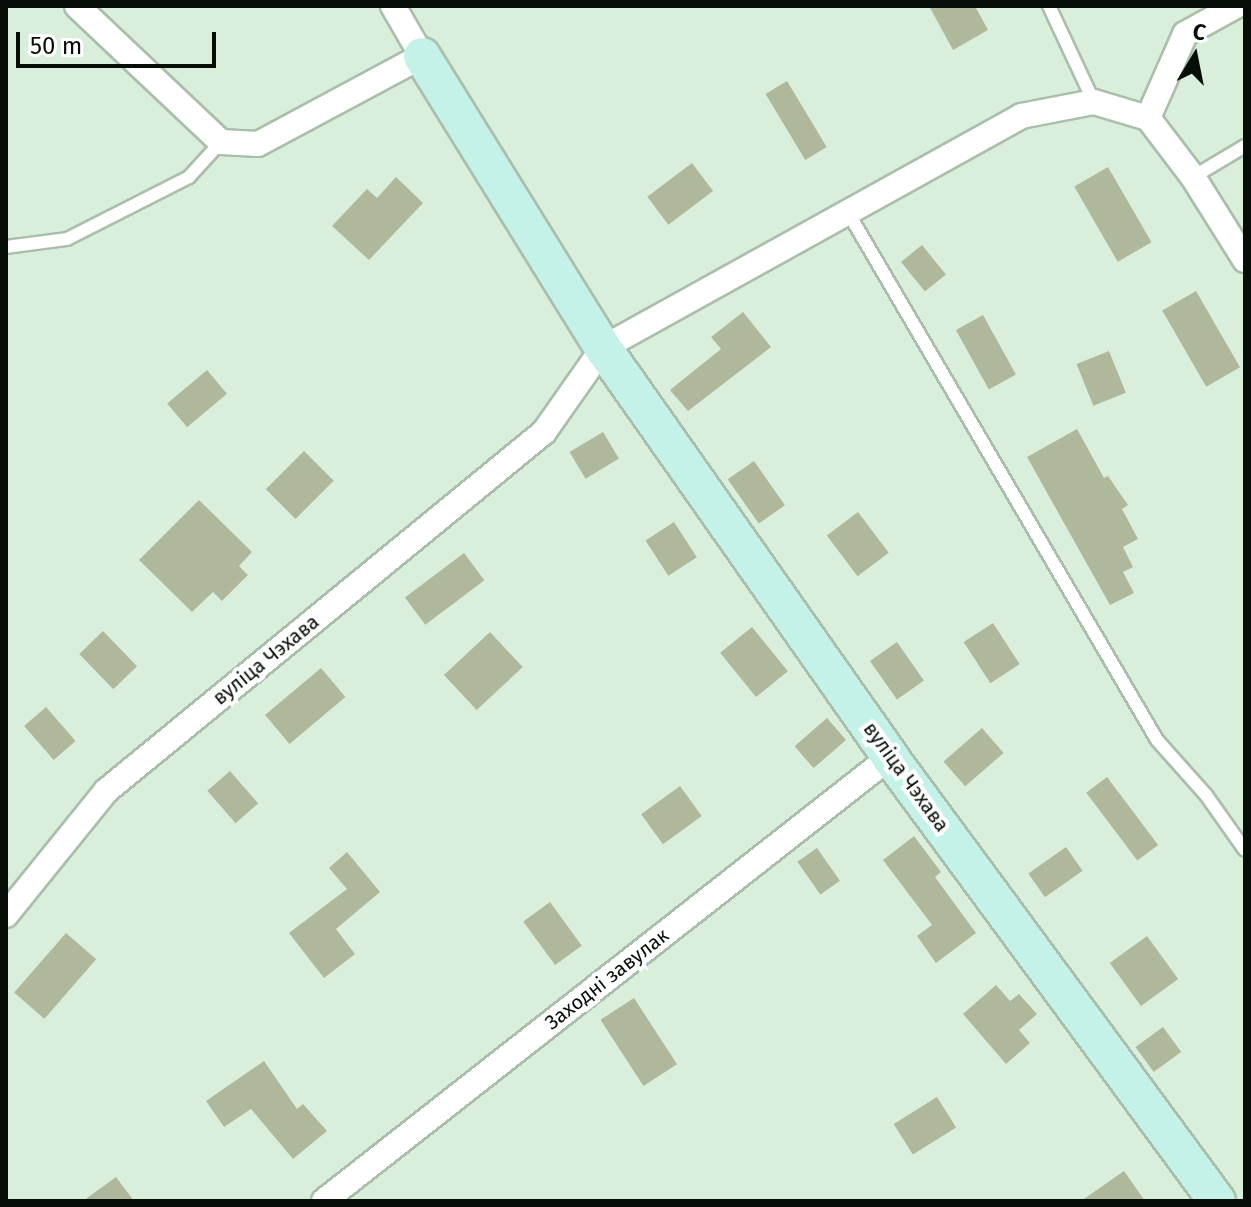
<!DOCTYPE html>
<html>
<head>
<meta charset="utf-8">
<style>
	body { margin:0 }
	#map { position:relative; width:1251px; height:1207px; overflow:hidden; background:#daefdb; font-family:"Fira Sans",sans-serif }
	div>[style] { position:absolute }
	.building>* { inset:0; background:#b0b89b; transform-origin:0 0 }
	.roads { filter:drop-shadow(2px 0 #aabfab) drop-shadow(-2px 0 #aabfab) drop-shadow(0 2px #aabfab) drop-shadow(0 -2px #aabfab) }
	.lane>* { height:12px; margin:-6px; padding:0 6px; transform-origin:6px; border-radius:6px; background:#fff }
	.street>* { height:24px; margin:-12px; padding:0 12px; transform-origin:12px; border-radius:12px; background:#fff }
	.secondary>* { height:36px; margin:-18px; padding:0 18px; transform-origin:18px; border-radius:18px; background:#c4f2e8 }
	span { translate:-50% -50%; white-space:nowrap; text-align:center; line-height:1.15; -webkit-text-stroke:8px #fff; paint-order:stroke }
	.street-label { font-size:20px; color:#070e07 }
	.frame { position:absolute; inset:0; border:8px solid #070e07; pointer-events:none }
	.north { position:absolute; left:1155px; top:16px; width:80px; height:80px; -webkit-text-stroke:6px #fff; paint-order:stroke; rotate:10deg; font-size:22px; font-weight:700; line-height:32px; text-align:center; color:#070e07 }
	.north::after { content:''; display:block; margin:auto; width:28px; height:36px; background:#070e07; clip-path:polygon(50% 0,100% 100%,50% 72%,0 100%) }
	.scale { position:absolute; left:16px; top:32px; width:200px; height:36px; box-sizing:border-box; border:4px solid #070e07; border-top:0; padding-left:10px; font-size:24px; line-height:28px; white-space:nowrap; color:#070e07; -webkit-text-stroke:6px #fff; paint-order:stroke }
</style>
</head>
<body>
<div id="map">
	<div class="building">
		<div style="clip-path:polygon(929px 6px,975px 6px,988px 30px,953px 50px)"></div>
		<div style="left:787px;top:81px;width:77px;height:25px;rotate:59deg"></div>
		<div style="left:692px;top:163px;width:35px;height:56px;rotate:53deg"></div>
		<div style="left:1108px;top:167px;width:87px;height:39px;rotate:60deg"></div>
		<div style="clip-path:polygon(396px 177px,423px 203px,369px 260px,332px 226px,367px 189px,377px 198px)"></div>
		<div style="left:922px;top:245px;width:38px;height:27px;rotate:51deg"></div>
		<div style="left:1196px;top:291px;width:88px;height:39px;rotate:60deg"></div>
		<div style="clip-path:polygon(743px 312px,771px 347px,688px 411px,670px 390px,721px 349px,711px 337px)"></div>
		<div style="left:983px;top:315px;width:68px;height:31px;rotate:61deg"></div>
		<div style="left:1109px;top:351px;width:45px;height:35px;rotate:68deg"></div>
		<div style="left:207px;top:370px;width:31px;height:52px;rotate:50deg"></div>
		<div style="clip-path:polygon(1077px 429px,1104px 478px,1108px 476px,1128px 505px,1122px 509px,1138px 539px,1123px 547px,1133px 567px,1123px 572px,1134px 593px,1110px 605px,1027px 457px)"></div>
		<div style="left:603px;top:432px;width:31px;height:39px;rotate:59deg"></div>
		<div style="left:304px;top:451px;width:42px;height:54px;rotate:45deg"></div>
		<div style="left:754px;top:461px;width:54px;height:32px;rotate:55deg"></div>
		<div style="clip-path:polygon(199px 500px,252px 552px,239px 566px,248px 575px,222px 601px,213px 592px,192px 612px,139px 560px)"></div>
		<div style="left:858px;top:512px;width:51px;height:39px;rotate:53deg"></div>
		<div style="left:674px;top:522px;width:42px;height:34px;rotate:57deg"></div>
		<div style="left:464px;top:553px;width:34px;height:74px;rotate:53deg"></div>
		<div style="left:993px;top:623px;width:49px;height:35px;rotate:57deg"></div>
		<div style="left:752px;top:627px;width:57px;height:41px;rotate:51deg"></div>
		<div style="left:103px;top:631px;width:49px;height:33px;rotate:46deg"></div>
		<div style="left:490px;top:632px;width:48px;height:63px;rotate:47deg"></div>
		<div style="left:897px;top:642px;width:47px;height:33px;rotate:55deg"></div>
		<div style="left:321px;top:668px;width:38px;height:73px;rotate:50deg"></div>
		<div style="left:46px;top:707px;width:45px;height:29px;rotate:49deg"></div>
		<div style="left:827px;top:718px;width:29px;height:43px;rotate:49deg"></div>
		<div style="left:982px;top:728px;width:33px;height:51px;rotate:49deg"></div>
		<div style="left:230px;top:771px;width:43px;height:30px;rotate:49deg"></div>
		<div style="left:1107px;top:777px;width:85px;height:26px;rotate:53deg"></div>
		<div style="left:680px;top:786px;width:37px;height:48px;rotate:54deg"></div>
		<div style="clip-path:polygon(914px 836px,941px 872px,935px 877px,976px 933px,936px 963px,917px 936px,932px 925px,883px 860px)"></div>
		<div style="left:1066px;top:847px;width:29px;height:46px;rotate:55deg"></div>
		<div style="left:817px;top:848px;width:40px;height:24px;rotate:55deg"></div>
		<div style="clip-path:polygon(347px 852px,380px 892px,336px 929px,355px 954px,324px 978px,289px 933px,347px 889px,329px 868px)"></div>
		<div style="left:550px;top:902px;width:54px;height:33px;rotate:54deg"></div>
		<div style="left:66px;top:933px;width:40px;height:79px;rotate:41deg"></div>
		<div style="left:1147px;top:936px;width:53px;height:46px;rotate:54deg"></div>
		<div style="clip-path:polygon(996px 985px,1010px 1001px,1019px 994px,1037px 1014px,1019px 1030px,1030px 1043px,1006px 1064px,963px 1014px)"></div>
		<div style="left:634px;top:998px;width:79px;height:40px;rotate:57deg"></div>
		<div style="left:1163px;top:1027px;width:31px;height:34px;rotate:54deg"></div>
		<div style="clip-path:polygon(264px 1061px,297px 1109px,303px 1104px,327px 1131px,293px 1159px,251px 1109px,224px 1127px,206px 1101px)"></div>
		<div style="left:937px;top:1097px;width:36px;height:51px;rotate:58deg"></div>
		<div style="clip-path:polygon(1124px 1171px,1145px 1201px,1081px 1201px)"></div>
		<div style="clip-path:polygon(116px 1177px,134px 1201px,83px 1201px)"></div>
	</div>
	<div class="roads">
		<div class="lane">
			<div style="left:1049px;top:6px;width:106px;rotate:64.9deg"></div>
			<div style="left:1193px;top:177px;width:61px;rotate:-30.8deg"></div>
			<div style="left:846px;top:209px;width:615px;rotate:59.64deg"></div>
			<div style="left:1157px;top:740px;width:74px;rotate:48.3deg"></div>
			<div style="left:1206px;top:795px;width:67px;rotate:54.7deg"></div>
			<div style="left:6px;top:247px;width:62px;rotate:-7.5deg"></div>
			<div style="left:67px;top:239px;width:137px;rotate:-26.9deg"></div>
			<div style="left:189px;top:177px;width:47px;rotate:-47.6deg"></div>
		</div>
		<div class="street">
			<div style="left:77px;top:6px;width:198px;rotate:43.4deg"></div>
			<div style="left:221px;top:142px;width:37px;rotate:3deg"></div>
			<div style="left:258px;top:144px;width:186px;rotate:-28.2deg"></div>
			<div style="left:422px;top:56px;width:58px;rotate:-120.1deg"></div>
			<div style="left:1148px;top:118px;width:74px;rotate:52.7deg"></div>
			<div style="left:1193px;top:177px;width:98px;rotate:57.9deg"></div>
			<div style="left:1148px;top:118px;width:92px;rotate:-66.2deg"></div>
			<div style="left:1185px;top:34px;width:58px;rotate:-28.8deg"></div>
			<div style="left:6px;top:915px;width:159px;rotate:-51.1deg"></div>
			<div style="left:106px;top:791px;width:566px;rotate:-39.34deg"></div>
			<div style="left:544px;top:432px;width:103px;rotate:-54.9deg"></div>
			<div style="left:603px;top:348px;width:478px;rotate:-29deg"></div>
			<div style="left:1021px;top:116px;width:74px;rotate:-10.9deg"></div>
			<div style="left:1094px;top:102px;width:56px;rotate:16.5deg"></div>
			<div style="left:324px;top:1201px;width:719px;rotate:-38.11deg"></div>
		</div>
		<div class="secondary">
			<div style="left:422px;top:56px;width:344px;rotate:58.2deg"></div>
			<div style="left:603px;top:348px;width:500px;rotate:54.9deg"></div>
			<div style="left:890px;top:757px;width:551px;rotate:53.63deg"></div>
		</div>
	</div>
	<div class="street-label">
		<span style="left:266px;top:660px;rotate:-39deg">вуліца Чэхава</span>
		<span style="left:906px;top:777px;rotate:54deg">вуліца Чэхава</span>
		<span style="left:607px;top:979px;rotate:-38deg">Заходні завулак</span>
	</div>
	<div class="frame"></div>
	<div class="north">С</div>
	<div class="scale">50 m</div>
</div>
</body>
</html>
